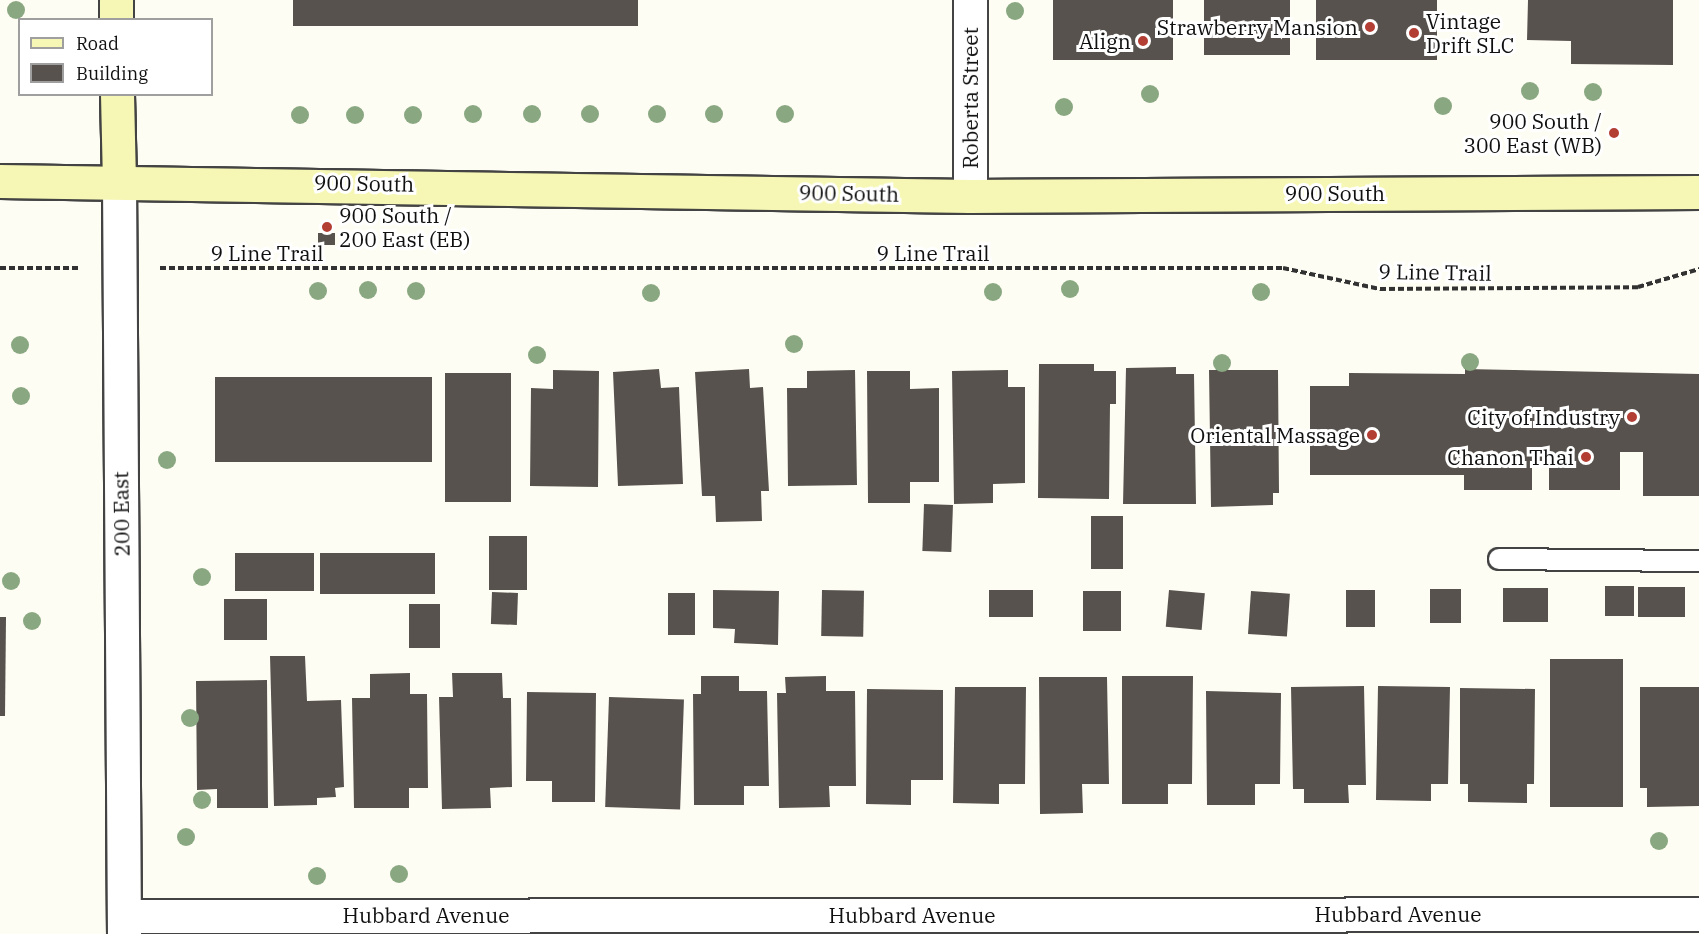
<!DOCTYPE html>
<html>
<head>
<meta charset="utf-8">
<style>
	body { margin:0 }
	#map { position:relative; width:1699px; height:934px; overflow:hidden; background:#fefdf3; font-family:"IBM Plex Serif",serif }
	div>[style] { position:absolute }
	.building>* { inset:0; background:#57524d; transform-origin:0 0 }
	.path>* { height:4px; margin-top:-2px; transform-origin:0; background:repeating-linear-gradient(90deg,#323232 0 6px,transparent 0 9px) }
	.roads { filter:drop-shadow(2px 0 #434343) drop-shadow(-2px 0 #434343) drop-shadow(0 2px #434343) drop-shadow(0 -2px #434343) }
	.lane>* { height:20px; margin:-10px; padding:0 10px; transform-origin:10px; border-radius:10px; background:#fff }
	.street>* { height:33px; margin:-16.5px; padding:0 16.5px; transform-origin:16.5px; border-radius:16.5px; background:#fff }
	.secondary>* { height:33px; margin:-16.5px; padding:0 16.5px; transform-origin:16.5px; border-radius:16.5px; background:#f6f7b5 }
	.trees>* { width:18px; height:18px; margin:-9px; border-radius:50%; background:#89a882 }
	.dots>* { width:16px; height:16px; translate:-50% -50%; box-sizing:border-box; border:3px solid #fff; border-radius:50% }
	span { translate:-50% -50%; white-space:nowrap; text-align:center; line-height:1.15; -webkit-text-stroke:6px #fff; paint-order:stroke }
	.poi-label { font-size:21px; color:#101010 }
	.left { translate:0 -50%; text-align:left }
	.right { translate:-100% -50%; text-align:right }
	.street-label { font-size:21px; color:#101010 }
	.legend { position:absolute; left:18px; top:18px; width:195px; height:78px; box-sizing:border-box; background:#fff; border:2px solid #9f9f9f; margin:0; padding:8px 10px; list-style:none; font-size:18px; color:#101010 }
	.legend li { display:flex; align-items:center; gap:12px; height:30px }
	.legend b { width:30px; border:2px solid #9f9f9f }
</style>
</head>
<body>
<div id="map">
	<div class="building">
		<div style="left:293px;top:0;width:345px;height:26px"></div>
		<div style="left:1053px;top:0;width:120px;height:60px"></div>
		<div style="left:1204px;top:0;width:86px;height:55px"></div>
		<div style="left:1316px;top:0;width:121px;height:60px"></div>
		<div style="clip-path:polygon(1528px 0,1673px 0,1673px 65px,1571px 64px,1571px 41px,1527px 40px)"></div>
		<div style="left:318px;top:233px;width:17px;height:12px"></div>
		<div style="clip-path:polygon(1039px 364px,1094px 364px,1094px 371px,1116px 371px,1116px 404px,1110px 404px,1109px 499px,1038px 498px)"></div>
		<div style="clip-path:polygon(1176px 367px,1176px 374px,1194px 374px,1196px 504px,1123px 504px,1126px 368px)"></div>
		<div style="clip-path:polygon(659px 369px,661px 388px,679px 387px,683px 484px,618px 486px,613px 372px)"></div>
		<div style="clip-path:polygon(749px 369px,750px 388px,763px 387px,769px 491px,761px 491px,762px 521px,716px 522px,715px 496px,702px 496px,695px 372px)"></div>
		<div style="clip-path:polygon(1465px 369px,1699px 374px,1699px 496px,1643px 496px,1643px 452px,1620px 452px,1620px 490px,1549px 490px,1549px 463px,1532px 463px,1532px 490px,1464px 490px,1464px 475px,1310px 475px,1310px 386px,1349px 386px,1349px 373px,1465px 374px)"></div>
		<div style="clip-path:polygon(553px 370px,599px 371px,598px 487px,530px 486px,531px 388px,553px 389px)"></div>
		<div style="clip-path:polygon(855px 370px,857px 485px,788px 486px,787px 388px,807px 388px,807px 371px)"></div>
		<div style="clip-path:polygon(1008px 370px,1008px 387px,1025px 387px,1025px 483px,993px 484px,993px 503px,954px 504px,952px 371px)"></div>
		<div style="clip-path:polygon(1209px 370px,1278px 370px,1279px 493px,1273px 493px,1273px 505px,1211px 507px)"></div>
		<div style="clip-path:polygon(867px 371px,910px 371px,910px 389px,939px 388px,939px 482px,910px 482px,910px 503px,868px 503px)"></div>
		<div style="left:445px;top:373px;width:66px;height:129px"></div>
		<div style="left:432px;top:377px;width:85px;height:217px;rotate:90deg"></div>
		<div style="left:924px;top:504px;width:29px;height:47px;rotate:2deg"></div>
		<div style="left:1091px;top:516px;width:32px;height:53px"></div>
		<div style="left:489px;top:536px;width:38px;height:54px"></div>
		<div style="left:314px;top:553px;width:38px;height:79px;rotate:90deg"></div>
		<div style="left:320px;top:553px;width:115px;height:41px"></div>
		<div style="left:1605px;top:586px;width:29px;height:30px"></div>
		<div style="left:1638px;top:587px;width:47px;height:30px"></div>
		<div style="left:1503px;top:588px;width:45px;height:34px"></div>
		<div style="left:1430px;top:589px;width:31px;height:34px"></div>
		<div style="clip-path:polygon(713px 590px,779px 591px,778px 645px,734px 643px,735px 629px,713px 628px)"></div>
		<div style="left:822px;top:590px;width:42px;height:46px;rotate:1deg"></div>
		<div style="left:989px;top:590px;width:44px;height:27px"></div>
		<div style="left:1169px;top:590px;width:36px;height:37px;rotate:5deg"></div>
		<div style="left:1346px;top:590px;width:29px;height:37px"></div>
		<div style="left:1083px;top:591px;width:38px;height:40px"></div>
		<div style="left:1251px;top:591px;width:39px;height:43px;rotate:4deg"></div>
		<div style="left:492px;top:592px;width:26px;height:32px;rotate:2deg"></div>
		<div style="left:668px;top:593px;width:27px;height:42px"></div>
		<div style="left:267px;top:599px;width:41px;height:43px;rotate:90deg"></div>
		<div style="left:409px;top:604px;width:31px;height:44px"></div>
		<div style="clip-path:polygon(0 617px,6px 617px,5px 716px,0 716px)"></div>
		<div style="clip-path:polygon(270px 656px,305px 656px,307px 701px,341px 700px,344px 787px,335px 788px,336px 797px,317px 798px,317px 805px,274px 806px)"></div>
		<div style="left:1623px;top:659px;width:148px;height:73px;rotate:90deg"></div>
		<div style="clip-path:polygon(410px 673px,410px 694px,427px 694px,428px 788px,409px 788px,409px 808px,354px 808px,352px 698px,370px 698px,370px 674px)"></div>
		<div style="clip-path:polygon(452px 673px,502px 673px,503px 698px,511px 698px,512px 787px,490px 788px,491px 808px,442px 809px,439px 697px,453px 697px)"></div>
		<div style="clip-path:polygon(701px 676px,739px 676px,739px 691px,767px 691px,769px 786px,744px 786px,744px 805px,694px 805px,693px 694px,701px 694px)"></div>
		<div style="clip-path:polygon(826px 676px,826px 691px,855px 691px,856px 786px,829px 786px,830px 807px,779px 808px,777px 693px,786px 693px,785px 677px)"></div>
		<div style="clip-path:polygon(1122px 676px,1193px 676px,1192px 784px,1168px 784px,1168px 804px,1122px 804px)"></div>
		<div style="clip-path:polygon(1039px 677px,1107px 677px,1109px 784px,1082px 784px,1083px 813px,1040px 814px)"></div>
		<div style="clip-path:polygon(267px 680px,268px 808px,217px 808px,217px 789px,197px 790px,196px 681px)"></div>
		<div style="clip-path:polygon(1364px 686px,1366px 785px,1348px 785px,1349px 803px,1304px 803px,1304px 789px,1293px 789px,1291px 687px)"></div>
		<div style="clip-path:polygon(1378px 686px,1450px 687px,1448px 784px,1431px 784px,1431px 801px,1376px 800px)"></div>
		<div style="clip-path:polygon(955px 687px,1026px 687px,1025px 784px,999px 784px,999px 804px,953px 803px)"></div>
		<div style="clip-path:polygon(1640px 687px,1699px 687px,1699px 806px,1647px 807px,1647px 788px,1640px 788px)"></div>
		<div style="clip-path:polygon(1460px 688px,1535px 689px,1534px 784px,1527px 784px,1527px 803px,1468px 802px,1468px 784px,1460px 784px)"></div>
		<div style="clip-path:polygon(867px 689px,943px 690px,943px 780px,911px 780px,911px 805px,866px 804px)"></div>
		<div style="clip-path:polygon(1206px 691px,1281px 693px,1280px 784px,1255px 784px,1255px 805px,1207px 805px)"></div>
		<div style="clip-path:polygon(527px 692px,596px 693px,595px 802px,552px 802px,552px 781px,526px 781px)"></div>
		<div style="left:609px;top:697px;width:75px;height:110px;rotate:2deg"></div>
	</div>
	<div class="path">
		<div style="left:0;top:268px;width:80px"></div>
		<div style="left:160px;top:268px;width:1123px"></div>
		<div style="left:1283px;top:268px;width:99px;rotate:12.2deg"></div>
		<div style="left:1380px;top:289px;width:258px;rotate:-0.4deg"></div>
		<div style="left:1638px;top:287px;width:64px;rotate:-16.4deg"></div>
	</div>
	<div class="roads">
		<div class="lane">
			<div style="left:1499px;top:559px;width:200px;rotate:0.6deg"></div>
		</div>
		<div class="street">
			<div style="left:970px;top:0;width:196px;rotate:90deg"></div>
			<div style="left:119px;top:181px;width:753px;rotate:89.62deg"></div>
			<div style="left:124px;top:916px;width:1575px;rotate:-0.07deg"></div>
		</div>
		<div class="secondary">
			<div style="left:116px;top:0;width:20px;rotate:90deg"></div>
			<div style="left:117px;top:94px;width:87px;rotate:88.7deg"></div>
			<div style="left:0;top:181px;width:970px;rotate:0.89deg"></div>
			<div style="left:970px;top:196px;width:729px;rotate:-0.31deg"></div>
		</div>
	</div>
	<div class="trees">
		<div style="left:16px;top:10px"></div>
		<div style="left:1015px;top:11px"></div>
		<div style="left:1530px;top:91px"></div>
		<div style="left:1593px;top:92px"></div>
		<div style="left:1150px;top:94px"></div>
		<div style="left:1443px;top:106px"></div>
		<div style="left:1064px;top:107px"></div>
		<div style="left:473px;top:114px"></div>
		<div style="left:532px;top:114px"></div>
		<div style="left:590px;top:114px"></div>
		<div style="left:657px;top:114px"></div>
		<div style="left:714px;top:114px"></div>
		<div style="left:785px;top:114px"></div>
		<div style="left:300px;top:115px"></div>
		<div style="left:355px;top:115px"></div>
		<div style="left:413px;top:115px"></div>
		<div style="left:1070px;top:289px"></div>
		<div style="left:368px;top:290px"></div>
		<div style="left:318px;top:291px"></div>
		<div style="left:416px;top:291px"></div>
		<div style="left:993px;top:292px"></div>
		<div style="left:1261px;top:292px"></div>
		<div style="left:651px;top:293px"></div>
		<div style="left:794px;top:344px"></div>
		<div style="left:20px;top:345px"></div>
		<div style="left:537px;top:355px"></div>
		<div style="left:1470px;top:362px"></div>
		<div style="left:1222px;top:363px"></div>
		<div style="left:21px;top:396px"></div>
		<div style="left:167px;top:460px"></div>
		<div style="left:202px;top:577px"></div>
		<div style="left:11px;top:581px"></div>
		<div style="left:32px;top:621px"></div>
		<div style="left:190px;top:718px"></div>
		<div style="left:202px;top:800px"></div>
		<div style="left:186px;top:837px"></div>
		<div style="left:1659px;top:841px"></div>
		<div style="left:399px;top:874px"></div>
		<div style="left:317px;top:876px"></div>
	</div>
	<div class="dots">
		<div style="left:1370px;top:27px;background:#b33e34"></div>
		<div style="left:1414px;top:33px;background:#b33e34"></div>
		<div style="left:1143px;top:41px;background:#b33e34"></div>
		<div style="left:1614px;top:133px;background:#b33e34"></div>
		<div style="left:327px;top:227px;background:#b33e34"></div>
		<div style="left:1632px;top:417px;background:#b33e34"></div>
		<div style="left:1372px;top:435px;background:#b33e34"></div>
		<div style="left:1586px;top:457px;background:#b33e34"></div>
	</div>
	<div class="poi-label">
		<span class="left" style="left:1426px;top:33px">Vintage<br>Drift SLC</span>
		<span class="right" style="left:1358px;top:27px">Strawberry Mansion</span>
		<span class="right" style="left:1131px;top:41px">Align</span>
		<span class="right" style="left:1602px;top:133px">900 South /<br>300 East (WB)</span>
		<span class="left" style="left:339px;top:227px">900 South /<br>200 East (EB)</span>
		<span class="right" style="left:1620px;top:417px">City of Industry</span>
		<span class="right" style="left:1360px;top:435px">Oriental Massage</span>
		<span class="right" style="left:1574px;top:457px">Chanon Thai</span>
	</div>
	<div class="street-label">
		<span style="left:970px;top:98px;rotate:-90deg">Roberta Street</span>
		<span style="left:364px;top:183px;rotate:1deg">900 South</span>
		<span style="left:849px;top:193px;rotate:1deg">900 South</span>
		<span style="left:1335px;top:193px">900 South</span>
		<span style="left:267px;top:253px">9 Line Trail</span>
		<span style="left:933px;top:253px">9 Line Trail</span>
		<span style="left:1435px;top:272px;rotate:1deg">9 Line Trail</span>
		<span style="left:121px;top:514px;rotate:-91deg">200 East</span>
		<span style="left:1398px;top:914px">Hubbard Avenue</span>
		<span style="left:426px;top:915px">Hubbard Avenue</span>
		<span style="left:912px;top:915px">Hubbard Avenue</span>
	</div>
	<ul class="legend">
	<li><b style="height:8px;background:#f6f7b5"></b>Road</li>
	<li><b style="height:16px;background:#57524d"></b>Building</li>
	</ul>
</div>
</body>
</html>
